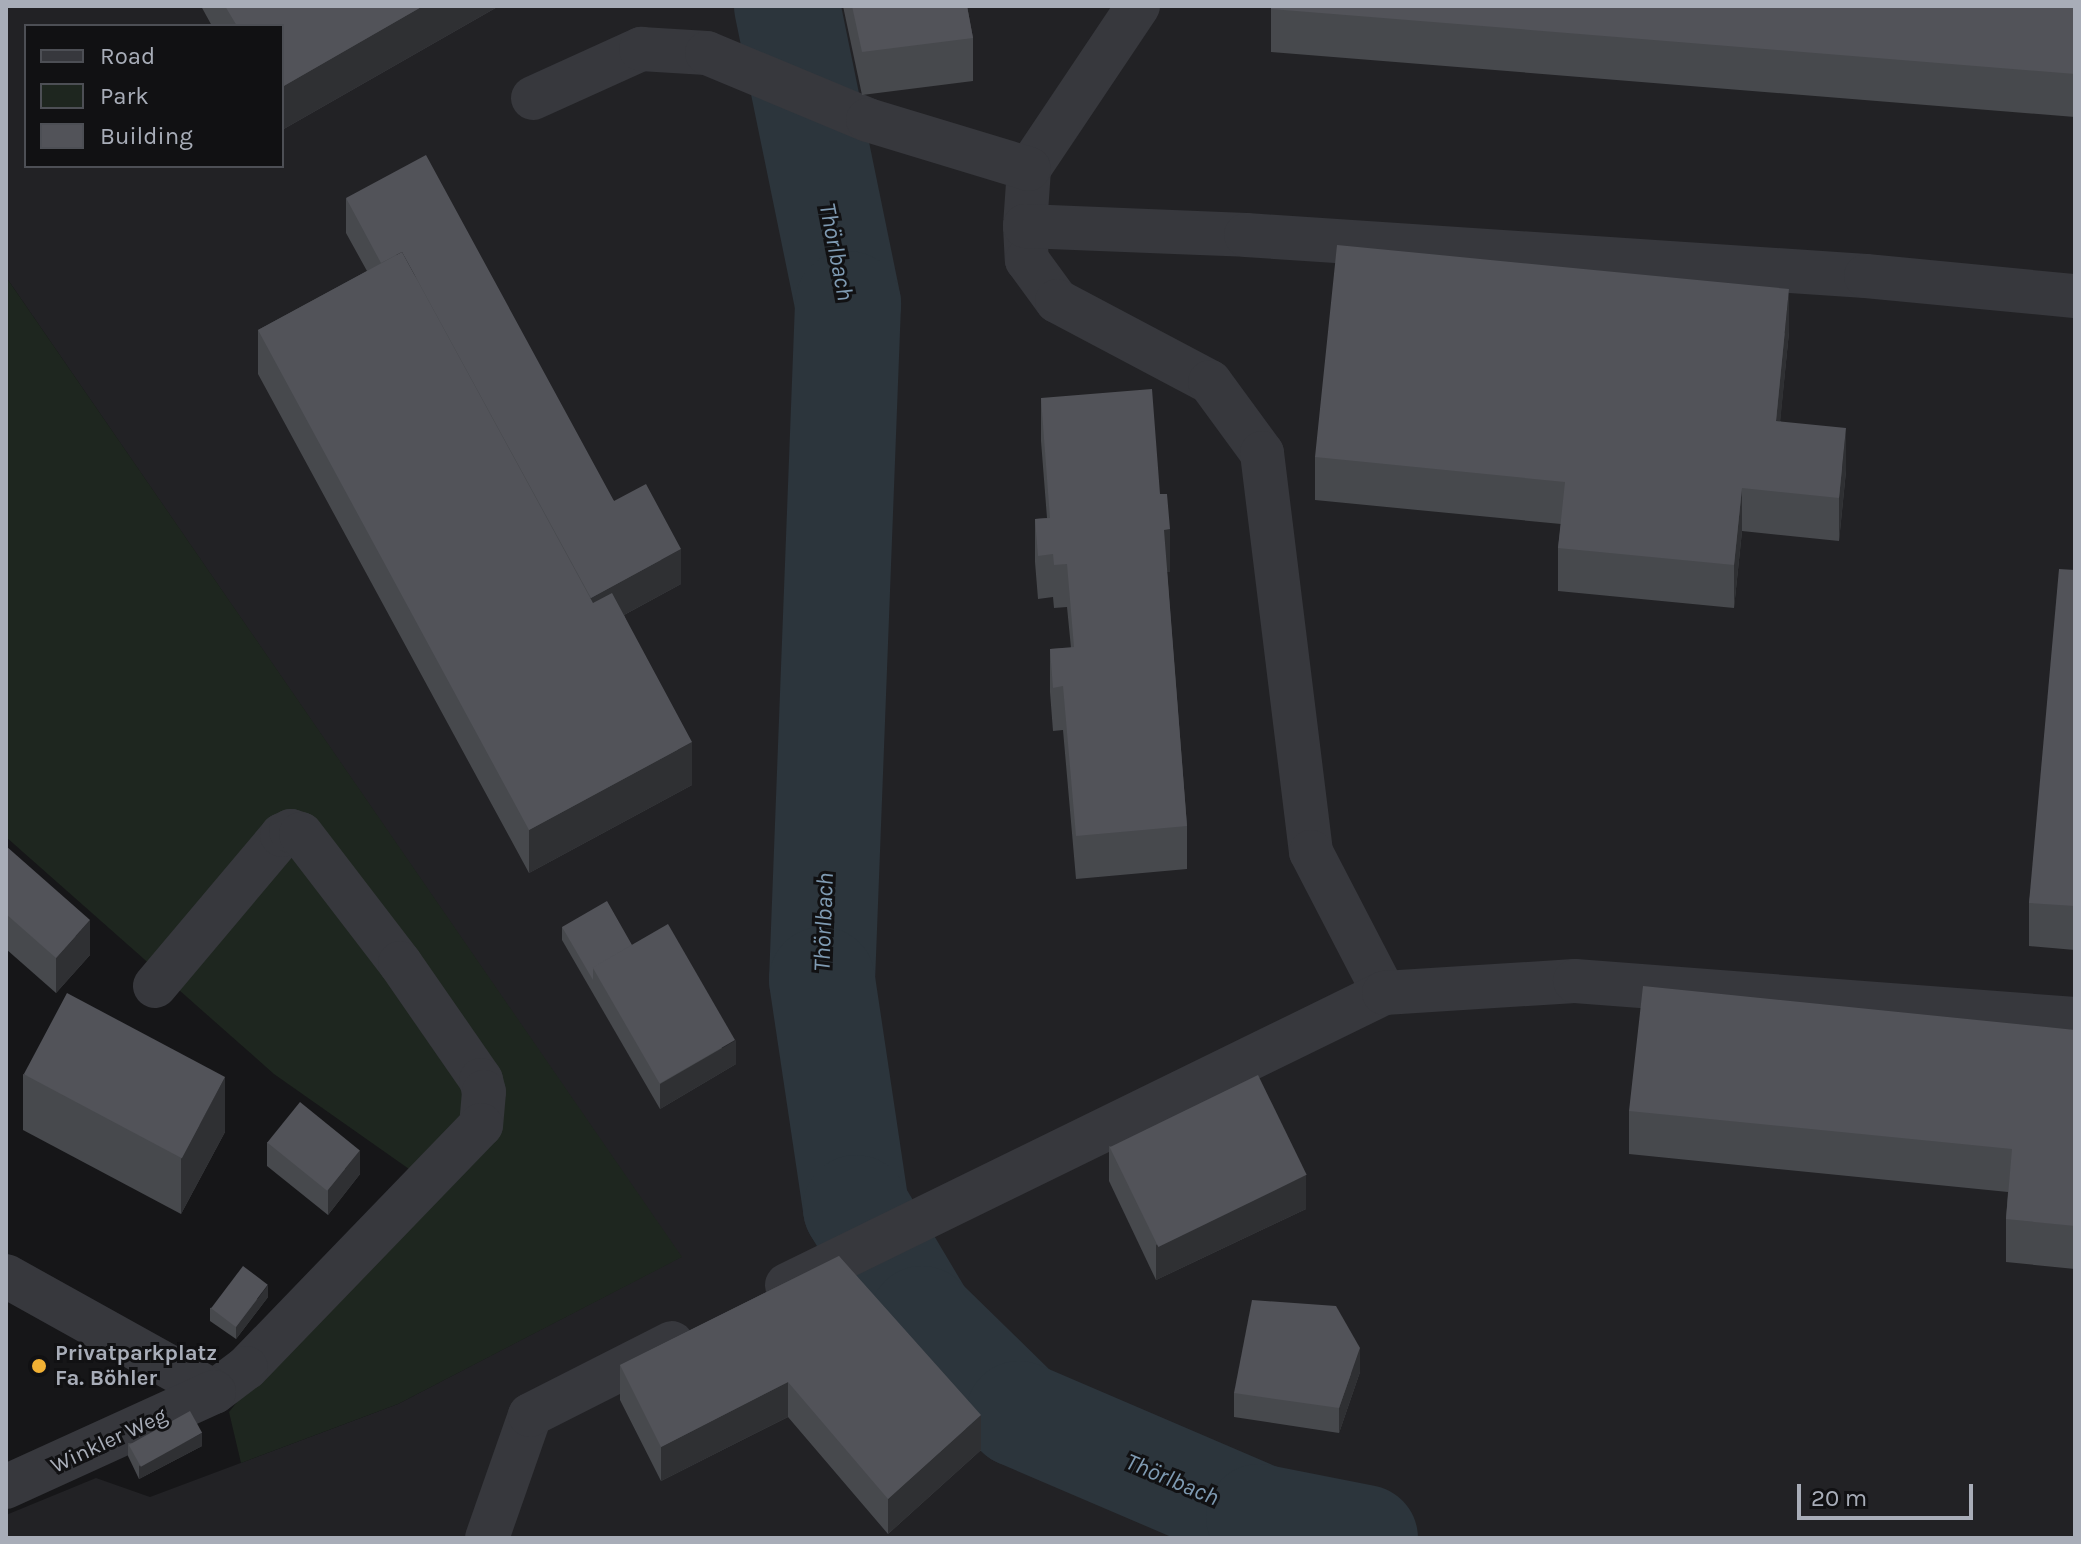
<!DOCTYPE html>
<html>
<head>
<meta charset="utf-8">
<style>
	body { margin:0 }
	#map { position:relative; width:2081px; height:1544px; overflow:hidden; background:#161618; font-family:Karla,sans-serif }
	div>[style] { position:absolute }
	.built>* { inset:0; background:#222225 }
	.green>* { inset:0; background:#1e261f }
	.river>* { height:106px; margin:-53px; padding:0 53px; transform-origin:53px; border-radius:53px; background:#2c353c }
	.minor>* { height:44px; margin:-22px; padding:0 22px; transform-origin:22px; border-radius:22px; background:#37383d }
	.wall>* { inset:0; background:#47494d }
	.shaded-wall>* { inset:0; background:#2f3033; transform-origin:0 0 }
	.building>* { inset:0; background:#525359; transform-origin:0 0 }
	.dots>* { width:22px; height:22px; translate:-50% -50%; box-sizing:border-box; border:4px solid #111113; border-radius:50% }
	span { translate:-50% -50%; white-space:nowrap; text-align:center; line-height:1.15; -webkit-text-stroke:6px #111113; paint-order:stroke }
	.poi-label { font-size:22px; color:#a8adb8; font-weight:700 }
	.left { translate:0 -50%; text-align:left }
	.street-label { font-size:22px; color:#a8adb8 }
	.water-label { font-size:24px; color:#7f9bb3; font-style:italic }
	.frame { position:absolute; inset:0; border:8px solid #a8adb8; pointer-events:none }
	.legend { position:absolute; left:24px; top:24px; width:260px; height:144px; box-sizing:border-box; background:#111113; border:2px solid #4d4f55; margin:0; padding:10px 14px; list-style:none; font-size:24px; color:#a8adb8 }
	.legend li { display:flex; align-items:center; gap:16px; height:40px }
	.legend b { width:40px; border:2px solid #4d4f55 }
	.scale { position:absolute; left:1797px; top:1484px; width:176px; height:36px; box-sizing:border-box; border:4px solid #a8adb8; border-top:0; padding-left:10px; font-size:24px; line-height:28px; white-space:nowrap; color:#a8adb8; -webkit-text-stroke:6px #111113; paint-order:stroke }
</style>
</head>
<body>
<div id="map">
	<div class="built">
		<div style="clip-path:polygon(evenodd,6px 6px,2075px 6px,2075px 1538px,6px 1538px,6px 1515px,96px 1478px,150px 1497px,398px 1404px,681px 1257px,6px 277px,6px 6px,26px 26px,282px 26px,282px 166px,26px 166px,26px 26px)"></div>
	</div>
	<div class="green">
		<div style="clip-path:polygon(6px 277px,682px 1257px,398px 1404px,241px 1463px,229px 1412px,419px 1176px,274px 1074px,6px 837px)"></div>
	</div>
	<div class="river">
		<div style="left:787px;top:6px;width:304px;rotate:78.4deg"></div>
		<div style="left:848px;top:304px;width:676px;rotate:92.2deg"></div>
		<div style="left:822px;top:980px;width:231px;rotate:81.5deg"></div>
		<div style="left:856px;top:1208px;width:129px;rotate:59.3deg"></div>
		<div style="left:922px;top:1319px;width:136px;rotate:44.4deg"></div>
		<div style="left:1019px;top:1414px;width:261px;rotate:23.2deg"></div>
		<div style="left:1259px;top:1517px;width:108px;rotate:11.2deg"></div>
	</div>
	<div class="minor">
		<div style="left:1138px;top:6px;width:196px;rotate:123.8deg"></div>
		<div style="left:1029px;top:169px;width:57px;rotate:94deg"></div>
		<div style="left:1025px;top:226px;width:34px;rotate:87deg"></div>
		<div style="left:1027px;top:260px;width:51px;rotate:53.8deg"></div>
		<div style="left:1057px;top:301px;width:173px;rotate:27.9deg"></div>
		<div style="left:1210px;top:382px;width:88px;rotate:53.8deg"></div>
		<div style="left:1262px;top:453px;width:402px;rotate:83deg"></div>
		<div style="left:1311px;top:852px;width:159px;rotate:62.6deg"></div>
		<div style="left:533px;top:98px;width:119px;rotate:-24.4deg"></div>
		<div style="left:641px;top:49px;width:66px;rotate:3.5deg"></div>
		<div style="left:707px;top:53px;width:174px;rotate:22.6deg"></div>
		<div style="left:868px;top:120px;width:168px;rotate:16.9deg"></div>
		<div style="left:1025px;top:226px;width:221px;rotate:2.3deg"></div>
		<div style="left:1246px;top:235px;width:621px;rotate:3.78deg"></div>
		<div style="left:1866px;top:276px;width:210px;rotate:5.5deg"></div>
		<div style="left:155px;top:986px;width:197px;rotate:-49.9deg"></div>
		<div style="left:282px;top:835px;width:10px;rotate:-24deg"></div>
		<div style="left:291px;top:831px;width:10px;rotate:17deg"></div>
		<div style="left:301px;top:834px;width:163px;rotate:52.5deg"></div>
		<div style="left:400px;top:963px;width:142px;rotate:55.3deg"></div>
		<div style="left:481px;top:1080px;width:12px;rotate:76deg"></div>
		<div style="left:484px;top:1092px;width:33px;rotate:95deg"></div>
		<div style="left:481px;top:1125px;width:338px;rotate:134deg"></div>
		<div style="left:246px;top:1368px;width:40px;rotate:143deg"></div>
		<div style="left:6px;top:1276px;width:238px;rotate:29.1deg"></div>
		<div style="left:214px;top:1392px;width:229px;rotate:155.5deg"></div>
		<div style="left:787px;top:1285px;width:665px;rotate:-26.06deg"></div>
		<div style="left:1384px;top:993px;width:191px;rotate:-3.6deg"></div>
		<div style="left:1575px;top:981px;width:501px;rotate:4.35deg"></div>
		<div style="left:487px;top:1538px;width:130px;rotate:-70.7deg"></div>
		<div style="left:530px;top:1415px;width:159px;rotate:-26.9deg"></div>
	</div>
	<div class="wall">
		<div style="clip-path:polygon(201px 6px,499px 6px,282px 130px,282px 26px,212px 26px)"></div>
		<div style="clip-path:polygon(843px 6px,967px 6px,973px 38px,973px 81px,862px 95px)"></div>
		<div style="clip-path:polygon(1271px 6px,2075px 6px,2075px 117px,1271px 52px)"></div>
		<div style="clip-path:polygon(346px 198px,614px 501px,681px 584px,624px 615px,692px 785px,529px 873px,258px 374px,258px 330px,367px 271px,346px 233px)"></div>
		<div style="clip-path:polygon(1789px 332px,1780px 421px,1846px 471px,1839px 541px,1742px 531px,1734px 608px,1558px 591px,1558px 548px,1561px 524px,1315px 500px,1315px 457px)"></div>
		<div style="clip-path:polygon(1041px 398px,1160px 494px,1170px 572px,1167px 572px,1187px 826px,1187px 869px,1076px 879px,1063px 730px,1053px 731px,1050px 692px,1050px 649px,1071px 648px,1067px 607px,1054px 608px,1053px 597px,1038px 599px,1035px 562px,1035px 519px,1047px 518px,1041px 441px)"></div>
		<div style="clip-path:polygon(2075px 570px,2075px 950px,2029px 946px,2029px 903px)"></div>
		<div style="clip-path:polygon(6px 846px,90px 955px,56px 993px,6px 949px)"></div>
		<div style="clip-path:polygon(562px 927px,632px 945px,736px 1064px,660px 1109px,562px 940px)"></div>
		<div style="clip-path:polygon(2075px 1030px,2075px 1269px,2006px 1262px,2006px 1219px,2008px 1192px,1629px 1154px,1629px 1111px)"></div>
		<div style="clip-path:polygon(23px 1074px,225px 1132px,181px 1214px,23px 1130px)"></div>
		<div style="clip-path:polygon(267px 1142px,360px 1174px,328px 1215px,267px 1166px)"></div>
		<div style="clip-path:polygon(1109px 1146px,1306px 1209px,1156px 1280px,1109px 1181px)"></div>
		<div style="clip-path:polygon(839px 1256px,981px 1450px,888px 1534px,788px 1417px,661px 1481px,620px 1400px,620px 1365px)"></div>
		<div style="clip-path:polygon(268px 1297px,236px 1339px,210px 1321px,210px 1308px)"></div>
		<div style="clip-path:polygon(1360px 1372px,1339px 1433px,1234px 1417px,1234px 1393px)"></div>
		<div style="clip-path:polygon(128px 1443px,202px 1446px,139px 1479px,128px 1456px)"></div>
	</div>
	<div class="shaded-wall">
		<div style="clip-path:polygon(423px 6px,499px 6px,282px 130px,282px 87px)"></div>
		<div style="clip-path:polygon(1789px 289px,1789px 332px,1776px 464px,1776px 421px)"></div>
		<div style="clip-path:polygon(1846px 428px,1846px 471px,1839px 541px,1839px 498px)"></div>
		<div style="clip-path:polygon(1742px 488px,1742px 531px,1734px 608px,1734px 565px)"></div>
		<div style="left:1170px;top:529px;width:43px;height:6px;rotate:90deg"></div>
		<div style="clip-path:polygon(681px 549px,681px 584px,587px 635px,587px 600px)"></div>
		<div style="clip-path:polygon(692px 742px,692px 785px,529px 873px,529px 830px)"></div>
		<div style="clip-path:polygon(90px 920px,90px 955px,56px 993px,56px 958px)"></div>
		<div style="clip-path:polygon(736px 1040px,736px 1064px,660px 1109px,660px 1084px)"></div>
		<div style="clip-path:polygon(225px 1077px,225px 1132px,181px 1214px,181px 1159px)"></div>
		<div style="clip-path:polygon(360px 1150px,360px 1174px,328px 1215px,328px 1190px)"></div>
		<div style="clip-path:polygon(1306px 1175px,1306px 1209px,1156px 1280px,1156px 1245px)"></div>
		<div style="clip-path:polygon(268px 1285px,268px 1297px,236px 1339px,236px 1327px)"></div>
		<div style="clip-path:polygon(1360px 1348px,1360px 1372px,1339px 1433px,1339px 1408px)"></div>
		<div style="clip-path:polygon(788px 1382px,788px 1417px,661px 1481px,661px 1447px)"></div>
		<div style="clip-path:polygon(981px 1415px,981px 1450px,888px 1534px,888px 1499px)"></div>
		<div style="clip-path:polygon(202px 1433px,202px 1446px,139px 1479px,139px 1466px)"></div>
	</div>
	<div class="building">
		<div style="clip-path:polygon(225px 6px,423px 6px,282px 87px,282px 26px,237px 26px)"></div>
		<div style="clip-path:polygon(852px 6px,967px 6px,973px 38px,862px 52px)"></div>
		<div style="clip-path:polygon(1271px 6px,2075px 6px,2075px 74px,1271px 9px)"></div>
		<div style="clip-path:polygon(426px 155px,614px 501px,646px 484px,681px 549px,591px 598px,402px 252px,381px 263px,346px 198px)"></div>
		<div style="clip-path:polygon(1337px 245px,1789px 289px,1776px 421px,1846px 428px,1839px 498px,1742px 488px,1734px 565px,1558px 548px,1565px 482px,1315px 457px)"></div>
		<div style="clip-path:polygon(402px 252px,593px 603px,612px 593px,692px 742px,529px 830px,258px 330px)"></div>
		<div style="clip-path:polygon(1152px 389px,1160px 494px,1167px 494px,1170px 529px,1164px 530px,1187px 826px,1076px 836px,1063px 686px,1053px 688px,1050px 649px,1074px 647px,1067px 564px,1054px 565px,1053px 554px,1038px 556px,1035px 519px,1050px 518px,1041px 398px)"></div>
		<div style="clip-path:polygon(2059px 569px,2075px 570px,2075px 906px,2029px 903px)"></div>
		<div style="clip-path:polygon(6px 846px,90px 920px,56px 958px,6px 914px)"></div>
		<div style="clip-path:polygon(607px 901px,632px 945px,593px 968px,593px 980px,562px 927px)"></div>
		<div style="left:668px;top:924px;width:134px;height:87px;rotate:60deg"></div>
		<div style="clip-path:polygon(1643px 986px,2075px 1030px,2075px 1226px,2006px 1219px,2012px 1149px,1629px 1111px)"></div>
		<div style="left:67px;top:993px;width:179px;height:92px;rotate:28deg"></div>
		<div style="left:1258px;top:1075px;width:111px;height:165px;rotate:64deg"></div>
		<div style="left:300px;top:1102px;width:77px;height:52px;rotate:39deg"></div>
		<div style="clip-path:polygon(839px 1256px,981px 1415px,888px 1499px,788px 1382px,661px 1447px,620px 1365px)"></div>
		<div style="left:243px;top:1266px;width:31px;height:53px;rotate:37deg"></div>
		<div style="clip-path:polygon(1252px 1300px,1336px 1306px,1360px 1348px,1339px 1408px,1234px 1393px)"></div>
		<div style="left:190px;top:1411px;width:25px;height:70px;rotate:61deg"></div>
	</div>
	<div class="dots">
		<div style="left:39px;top:1366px;background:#f2b134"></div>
	</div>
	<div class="poi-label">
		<span class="left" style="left:55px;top:1366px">Privatparkplatz<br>Fa. Böhler</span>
	</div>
	<div class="street-label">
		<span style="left:109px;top:1441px;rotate:-25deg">Winkler Weg</span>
	</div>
	<div class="water-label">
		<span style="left:836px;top:252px;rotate:79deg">Thörlbach</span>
		<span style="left:824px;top:922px;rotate:-88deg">Thörlbach</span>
		<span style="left:1172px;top:1480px;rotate:23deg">Thörlbach</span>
	</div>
	<div class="frame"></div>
	<ul class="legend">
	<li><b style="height:10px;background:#37383d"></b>Road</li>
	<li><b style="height:22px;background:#1e261f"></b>Park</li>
	<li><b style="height:22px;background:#525359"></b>Building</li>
	</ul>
	<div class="scale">20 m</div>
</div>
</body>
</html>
